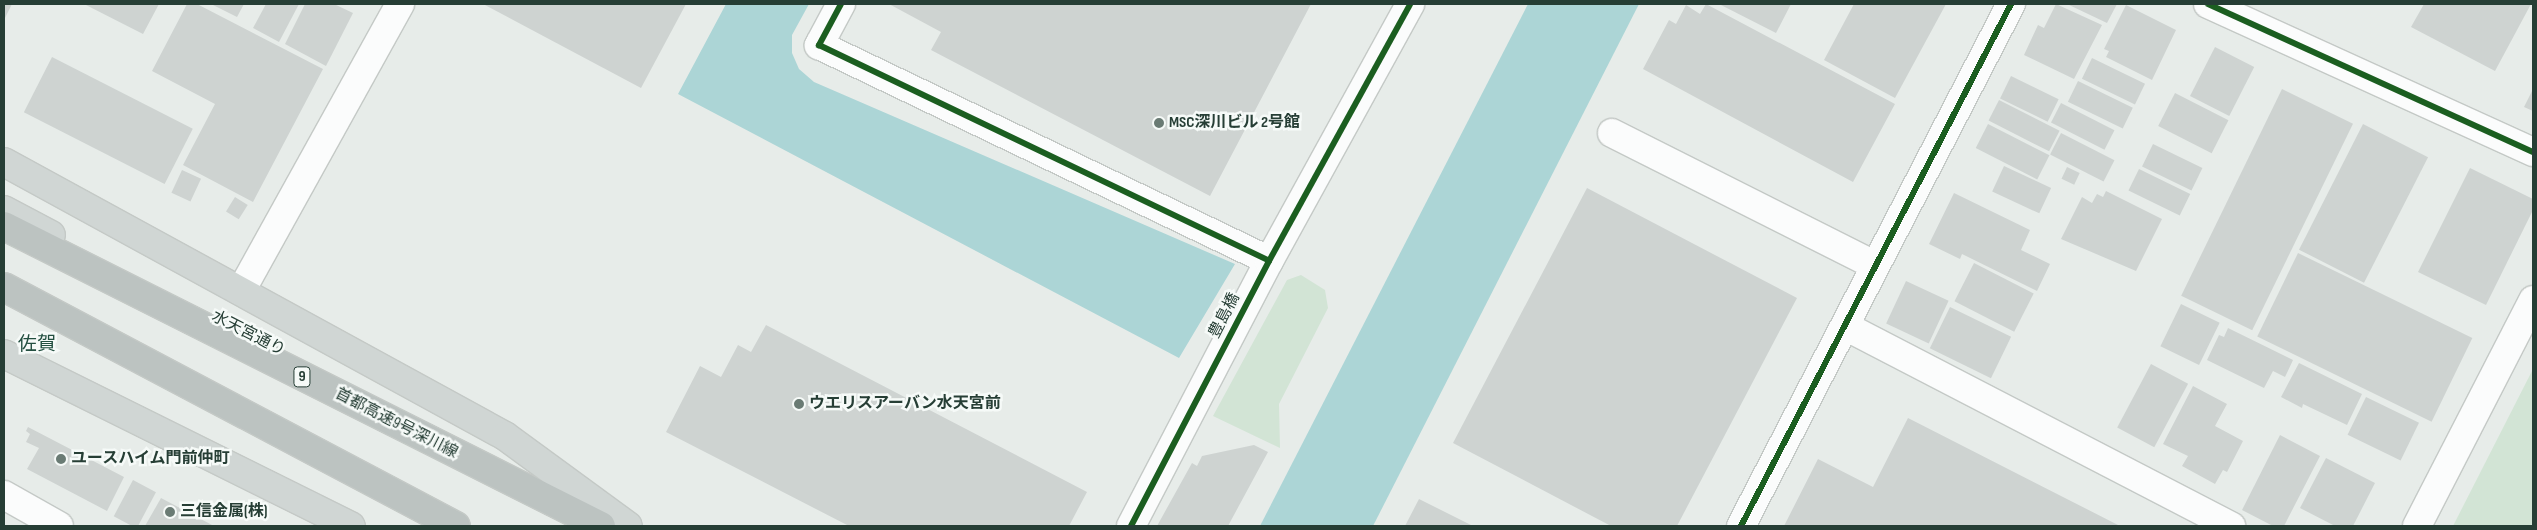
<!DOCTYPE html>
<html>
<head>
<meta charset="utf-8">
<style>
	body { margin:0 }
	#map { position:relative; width:2537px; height:530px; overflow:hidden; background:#e7ece9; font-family:"Sofia Sans Condensed","Noto Sans JP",sans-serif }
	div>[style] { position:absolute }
	.green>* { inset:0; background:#d2e4d5 }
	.water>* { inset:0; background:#acd5d6 }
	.building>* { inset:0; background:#ced3d1; transform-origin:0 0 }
	.roads { filter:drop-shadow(1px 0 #c4c9c6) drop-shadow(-1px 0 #c4c9c6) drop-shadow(0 1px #c4c9c6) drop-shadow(0 -1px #c4c9c6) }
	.minor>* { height:28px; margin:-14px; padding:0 14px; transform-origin:14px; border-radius:14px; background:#fbfcfc }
	.major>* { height:28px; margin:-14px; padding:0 14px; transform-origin:14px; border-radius:14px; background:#d0d6d4 }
	.highway>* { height:28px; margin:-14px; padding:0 14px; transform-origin:14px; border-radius:14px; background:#bcc3c1 }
	.cycleway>* { height:6px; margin:-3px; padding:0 3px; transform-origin:3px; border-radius:3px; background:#1b5e20 }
	.dots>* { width:14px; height:14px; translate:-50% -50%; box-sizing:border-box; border:2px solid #f6faf8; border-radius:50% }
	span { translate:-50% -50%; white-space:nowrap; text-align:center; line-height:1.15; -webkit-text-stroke:5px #f6faf8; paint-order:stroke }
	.shield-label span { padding:1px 4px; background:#f6faf8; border:1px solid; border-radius:4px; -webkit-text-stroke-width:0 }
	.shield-label { font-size:15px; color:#263e35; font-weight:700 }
	.poi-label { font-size:16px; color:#263e35; font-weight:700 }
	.left { translate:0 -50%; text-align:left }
	.street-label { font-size:16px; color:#263e35 }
	.quarter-label { font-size:19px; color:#234f40 }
	.frame { position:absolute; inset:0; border:5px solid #263e35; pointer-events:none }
</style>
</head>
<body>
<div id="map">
	<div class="green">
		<div style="clip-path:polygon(1301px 275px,1325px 290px,1328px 308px,1279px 404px,1280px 448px,1213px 416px,1287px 280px)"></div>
		<div style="clip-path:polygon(2533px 369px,2533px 526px,2453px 526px)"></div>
	</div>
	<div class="water">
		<div style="clip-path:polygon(726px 4px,809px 4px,792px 35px,792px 53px,799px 69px,814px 82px,1235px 264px,1179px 358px,678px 94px)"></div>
		<div style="clip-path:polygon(1528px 4px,1639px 4px,1373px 526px,1260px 526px)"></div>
	</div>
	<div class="building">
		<div style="clip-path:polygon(4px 4px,12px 4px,4px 20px)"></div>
		<div style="clip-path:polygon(84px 4px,159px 4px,143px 34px)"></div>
		<div style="clip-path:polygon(187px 4px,197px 4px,323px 69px,253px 202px,183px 165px,215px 104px,152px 71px)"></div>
		<div style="clip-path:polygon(211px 4px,244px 4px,237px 17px)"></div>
		<div style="clip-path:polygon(266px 4px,299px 4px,279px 42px,253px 28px)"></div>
		<div style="clip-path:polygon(305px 4px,334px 4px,353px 13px,326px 66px,285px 44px)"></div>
		<div style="clip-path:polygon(483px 4px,686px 4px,641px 88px)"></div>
		<div style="clip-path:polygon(889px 4px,1311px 4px,1210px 196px,931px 50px,941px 32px)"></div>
		<div style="clip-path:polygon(1706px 4px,1895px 104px,1853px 182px,1643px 69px,1669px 20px,1676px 24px,1686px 5px,1700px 14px)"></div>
		<div style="clip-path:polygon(1719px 4px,1791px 4px,1776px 33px)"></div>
		<div style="clip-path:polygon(1854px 4px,1946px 4px,1895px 98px,1824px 60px)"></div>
		<div style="clip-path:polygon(2056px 4px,2102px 25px,2074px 79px,2024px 55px,2038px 25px,2044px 28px)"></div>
		<div style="clip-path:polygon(2067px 4px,2117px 4px,2107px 23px)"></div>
		<div style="clip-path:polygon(2424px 4px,2531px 4px,2495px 71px,2411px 27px)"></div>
		<div style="clip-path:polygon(2126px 5px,2176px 30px,2152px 80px,2106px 57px,2109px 51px,2104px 49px)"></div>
		<div style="left:2215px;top:47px;width:44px;height:55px;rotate:27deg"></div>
		<div style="left:52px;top:57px;width:158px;height:62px;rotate:27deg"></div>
		<div style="left:2092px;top:58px;width:59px;height:23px;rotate:26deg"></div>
		<div style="left:2011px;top:76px;width:53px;height:25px;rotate:26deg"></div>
		<div style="left:2078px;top:81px;width:61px;height:23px;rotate:26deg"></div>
		<div style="left:2282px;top:89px;width:79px;height:230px;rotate:26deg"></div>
		<div style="clip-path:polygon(2533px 89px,2533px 111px,2524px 107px)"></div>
		<div style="left:2175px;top:93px;width:60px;height:37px;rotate:27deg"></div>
		<div style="left:1999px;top:100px;width:68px;height:23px;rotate:27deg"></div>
		<div style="left:2061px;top:103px;width:60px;height:22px;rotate:27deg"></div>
		<div style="left:1988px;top:124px;width:69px;height:27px;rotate:27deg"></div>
		<div style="left:2363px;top:124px;width:73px;height:141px;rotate:27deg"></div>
		<div style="left:2061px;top:133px;width:60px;height:24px;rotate:27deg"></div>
		<div style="left:2153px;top:144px;width:55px;height:25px;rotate:26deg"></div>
		<div style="left:2004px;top:166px;width:52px;height:28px;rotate:25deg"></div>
		<div style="left:2067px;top:167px;width:14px;height:13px;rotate:25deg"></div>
		<div style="clip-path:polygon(2470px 168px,2533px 199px,2533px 210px,2486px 305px,2418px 272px)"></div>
		<div style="left:2139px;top:169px;width:57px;height:24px;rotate:26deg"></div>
		<div style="left:182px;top:170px;width:21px;height:25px;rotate:25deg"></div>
		<div style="clip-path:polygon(1587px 188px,1797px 298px,1677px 526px,1611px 526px,1453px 443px)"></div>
		<div style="clip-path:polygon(2106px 191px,2162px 219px,2136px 271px,2061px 239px,2082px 197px,2092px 203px,2097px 194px,2103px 197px)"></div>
		<div style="clip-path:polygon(1954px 193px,2030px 230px,2021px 250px,2050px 264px,2037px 291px,1962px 254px,1960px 259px,1929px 244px)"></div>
		<div style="left:235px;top:197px;width:15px;height:17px;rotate:32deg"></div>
		<div style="left:2298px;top:253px;width:194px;height:93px;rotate:26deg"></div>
		<div style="left:1974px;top:263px;width:67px;height:43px;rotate:27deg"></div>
		<div style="left:1906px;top:281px;width:47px;height:47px;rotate:25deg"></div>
		<div style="left:2181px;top:304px;width:43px;height:47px;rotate:26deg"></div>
		<div style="left:1950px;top:307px;width:68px;height:46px;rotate:26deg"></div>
		<div style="clip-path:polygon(766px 325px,1087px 492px,1069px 526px,849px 526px,666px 432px,700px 366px,721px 377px,738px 345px,751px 352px)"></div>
		<div style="clip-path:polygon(2228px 328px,2293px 360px,2285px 377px,2273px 371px,2264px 388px,2207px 360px,2219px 335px,2224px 337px)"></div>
		<div style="clip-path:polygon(2299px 363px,2362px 394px,2347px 425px,2303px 404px,2302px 408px,2281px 397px)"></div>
		<div style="left:2151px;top:364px;width:42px;height:72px;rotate:28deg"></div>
		<div style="clip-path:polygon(2193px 386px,2227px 404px,2215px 426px,2243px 441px,2227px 472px,2223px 470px,2215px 484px,2182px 466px,2188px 456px,2163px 444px)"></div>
		<div style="left:2366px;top:397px;width:59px;height:42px;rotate:26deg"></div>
		<div style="clip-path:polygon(1908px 418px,2120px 526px,1784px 526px,1818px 459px,1873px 487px)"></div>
		<div style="clip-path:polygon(28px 427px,124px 477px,107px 511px,27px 469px,39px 448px,26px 442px,30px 434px,26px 431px)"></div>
		<div style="clip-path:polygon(2280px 435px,2320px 456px,2284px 526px,2273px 526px,2242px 510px)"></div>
		<div style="clip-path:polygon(1254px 445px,1268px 452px,1228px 526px,1157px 526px,1192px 463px,1197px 466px,1202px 456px)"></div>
		<div style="clip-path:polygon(2326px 458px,2375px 483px,2353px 526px,2335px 526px,2300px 508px)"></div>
		<div style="left:133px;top:480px;width:26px;height:41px;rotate:28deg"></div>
		<div style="clip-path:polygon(161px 498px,214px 526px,145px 526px)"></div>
		<div style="clip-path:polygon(1419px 499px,1473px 526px,1405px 526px)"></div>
	</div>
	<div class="roads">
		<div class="minor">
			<div style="left:841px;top:4px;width:47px;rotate:118.2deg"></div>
			<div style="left:819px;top:45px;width:499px;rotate:25.6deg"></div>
			<div style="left:2208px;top:4px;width:357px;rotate:24.5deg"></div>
			<div style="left:1612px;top:133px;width:294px;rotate:26.7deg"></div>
			<div style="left:241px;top:291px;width:328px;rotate:-61deg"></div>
			<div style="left:1845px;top:326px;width:435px;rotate:27.4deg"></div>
			<div style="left:4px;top:495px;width:63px;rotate:29.4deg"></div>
			<div style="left:1131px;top:526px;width:299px;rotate:-62.5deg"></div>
			<div style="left:1269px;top:261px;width:293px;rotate:-61.2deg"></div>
			<div style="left:1741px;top:526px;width:588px;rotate:-62.65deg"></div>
			<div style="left:2417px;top:526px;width:254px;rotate:-62.8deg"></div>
		</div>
		<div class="major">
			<div style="left:4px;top:162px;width:571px;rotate:28.67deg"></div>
			<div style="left:505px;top:436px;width:152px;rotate:36.2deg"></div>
			<div style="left:4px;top:210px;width:53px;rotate:28deg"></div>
			<div style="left:4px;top:354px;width:387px;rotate:26.4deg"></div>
		</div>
		<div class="highway">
			<div style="left:4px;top:226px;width:668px;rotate:26.68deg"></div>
			<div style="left:4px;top:287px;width:511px;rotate:27.87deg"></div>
		</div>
	</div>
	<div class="cycleway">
		<div style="left:841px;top:4px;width:47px;rotate:118.2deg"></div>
		<div style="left:819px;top:45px;width:499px;rotate:25.6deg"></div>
		<div style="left:2208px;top:4px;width:357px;rotate:24.5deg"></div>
		<div style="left:1131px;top:526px;width:299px;rotate:-62.5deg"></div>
		<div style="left:1269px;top:261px;width:293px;rotate:-61.2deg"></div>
		<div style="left:1741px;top:526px;width:588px;rotate:-62.65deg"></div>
	</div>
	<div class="dots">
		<div style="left:1159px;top:123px;background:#6a7b74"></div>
		<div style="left:799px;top:404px;background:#6a7b74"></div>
		<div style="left:61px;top:459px;background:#6a7b74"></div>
		<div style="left:170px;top:512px;background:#6a7b74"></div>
	</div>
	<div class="shield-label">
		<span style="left:302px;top:377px">9</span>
	</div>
	<div class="poi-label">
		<span class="left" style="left:1169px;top:123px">MSC深川ビル 2号館</span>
		<span class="left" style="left:809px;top:404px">ウエリスアーバン水天宮前</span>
		<span class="left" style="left:71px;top:459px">ユースハイム門前仲町</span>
		<span class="left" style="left:180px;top:512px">三信金属(株)</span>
	</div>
	<div class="street-label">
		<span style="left:1225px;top:316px;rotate:-63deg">豊島橋</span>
		<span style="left:248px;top:334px;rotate:27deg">水天宮通り</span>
		<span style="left:396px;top:424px;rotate:27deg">首都高速9号深川線</span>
	</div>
	<div class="quarter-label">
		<span style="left:37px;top:345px">佐賀</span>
	</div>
	<div class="frame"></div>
</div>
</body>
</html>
